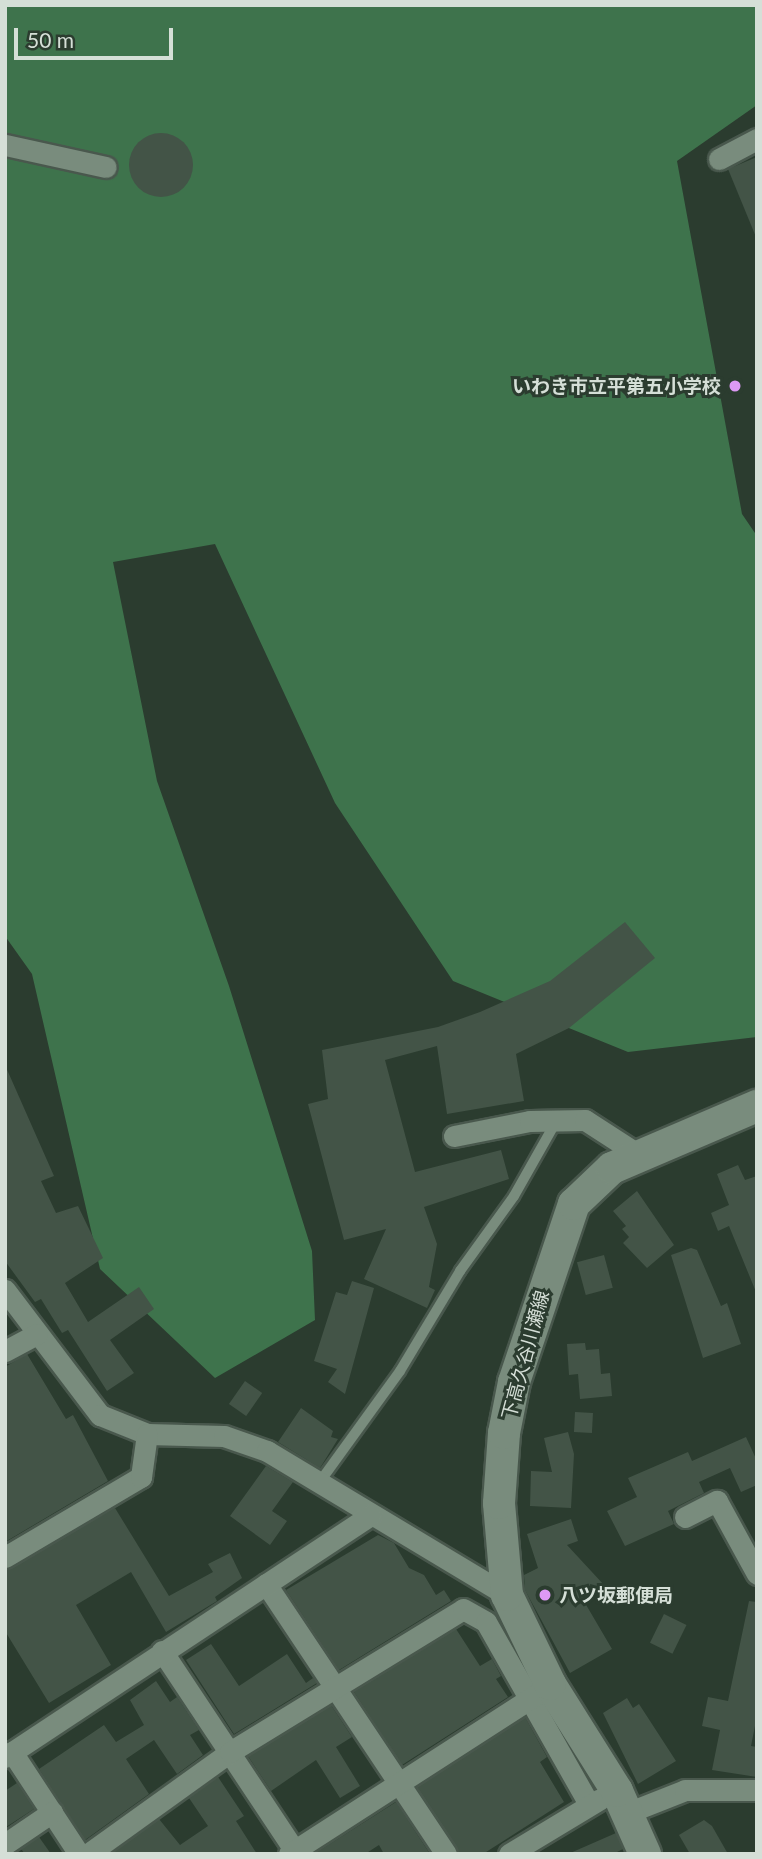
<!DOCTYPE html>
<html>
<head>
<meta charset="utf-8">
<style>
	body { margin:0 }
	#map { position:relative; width:762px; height:1859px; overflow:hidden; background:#2b3c2f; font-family:Lato,"Noto Sans JP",sans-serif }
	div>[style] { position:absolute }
	.forest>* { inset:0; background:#3e734c }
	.building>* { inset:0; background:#435447; transform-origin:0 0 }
	.round { border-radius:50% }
	.roads { filter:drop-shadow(2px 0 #49584d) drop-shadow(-2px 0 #49584d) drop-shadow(0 2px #49584d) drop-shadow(0 -2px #49584d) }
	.lane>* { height:10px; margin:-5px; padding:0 5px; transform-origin:5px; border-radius:5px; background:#798c7d }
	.street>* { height:21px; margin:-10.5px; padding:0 10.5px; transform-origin:10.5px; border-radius:10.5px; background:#798c7d }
	.secondary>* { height:32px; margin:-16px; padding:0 16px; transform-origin:16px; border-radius:16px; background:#798c7d }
	.dots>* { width:19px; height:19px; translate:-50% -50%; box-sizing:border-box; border:4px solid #2b3c2f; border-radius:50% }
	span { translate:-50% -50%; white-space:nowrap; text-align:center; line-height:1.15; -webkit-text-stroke:6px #2b3c2f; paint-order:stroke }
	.poi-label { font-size:19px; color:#d5dfd7; font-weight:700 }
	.right { translate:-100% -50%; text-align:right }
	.left { translate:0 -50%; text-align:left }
	.street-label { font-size:19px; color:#d5dfd7 }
	.frame { position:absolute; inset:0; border:7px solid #d5dfd7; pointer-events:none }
	.scale { position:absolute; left:14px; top:28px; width:159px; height:32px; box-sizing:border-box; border:4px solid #d5dfd7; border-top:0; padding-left:9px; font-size:21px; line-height:24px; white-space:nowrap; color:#d5dfd7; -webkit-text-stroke:5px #2b3c2f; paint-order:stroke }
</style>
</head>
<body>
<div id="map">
	<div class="forest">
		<div style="clip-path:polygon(5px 5px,757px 5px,757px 105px,677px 161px,742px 514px,757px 536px,757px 1037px,628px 1052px,453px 981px,335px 803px,215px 544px,113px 562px,157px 781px,229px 986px,312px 1251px,315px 1320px,215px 1378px,100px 1269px,32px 974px,5px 936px)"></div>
	</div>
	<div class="building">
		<div class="round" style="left:129px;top:133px;width:64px;height:64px"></div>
		<div style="clip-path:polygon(757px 157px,757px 237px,756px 237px,728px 169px)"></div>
		<div style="clip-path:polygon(625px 922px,655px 958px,569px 1028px,516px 1054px,524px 1101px,447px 1114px,437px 1046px,385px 1060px,415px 1172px,501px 1150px,509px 1179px,424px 1207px,437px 1244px,429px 1287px,435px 1290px,427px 1308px,364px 1279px,386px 1229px,344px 1240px,308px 1104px,328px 1099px,322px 1050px,438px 1027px,480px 1012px,550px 981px)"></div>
		<div style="clip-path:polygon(5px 1065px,54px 1176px,41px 1181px,56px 1213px,78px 1206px,103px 1258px,65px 1283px,88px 1322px,139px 1287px,154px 1309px,110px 1340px,134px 1373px,107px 1391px,68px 1330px,62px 1333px,41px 1299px,35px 1302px,5px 1261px)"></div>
		<div style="clip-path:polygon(738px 1165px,745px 1180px,757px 1176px,756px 1292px,729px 1226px,718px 1231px,711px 1213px,729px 1205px,717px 1174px)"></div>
		<div style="clip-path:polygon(637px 1191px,674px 1245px,647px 1268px,623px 1243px,629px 1237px,622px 1229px,626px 1226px,613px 1211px)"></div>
		<div style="clip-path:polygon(691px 1248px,697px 1250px,721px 1306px,727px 1303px,741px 1344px,703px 1358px,671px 1255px)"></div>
		<div style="left:604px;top:1255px;width:34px;height:28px;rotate:75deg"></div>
		<div style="clip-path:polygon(352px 1281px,374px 1288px,345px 1394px,328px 1382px,337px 1369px,314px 1361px,336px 1292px,347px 1295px)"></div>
		<div style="clip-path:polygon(585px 1343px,586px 1350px,599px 1349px,601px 1374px,610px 1373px,612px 1396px,580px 1399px,578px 1374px,569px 1375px,567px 1344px)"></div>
		<div style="clip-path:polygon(27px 1354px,66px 1419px,73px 1415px,108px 1481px,5px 1542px,5px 1367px)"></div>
		<div style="left:245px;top:1381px;width:21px;height:28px;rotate:35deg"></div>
		<div style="clip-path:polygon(301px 1408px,333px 1431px,331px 1437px,338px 1439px,320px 1468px,278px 1442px)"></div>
		<div style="left:575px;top:1412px;width:18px;height:20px;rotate:3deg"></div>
		<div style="clip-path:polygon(568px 1432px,574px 1454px,571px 1508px,530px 1506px,531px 1471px,552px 1472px,544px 1438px)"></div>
		<div style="clip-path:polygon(746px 1437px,757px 1461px,757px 1485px,741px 1492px,730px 1468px,699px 1482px,704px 1493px,668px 1511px,674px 1524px,625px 1546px,607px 1511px,637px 1497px,628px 1478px,688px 1452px,692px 1461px)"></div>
		<div style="clip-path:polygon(266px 1466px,293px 1482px,272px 1511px,287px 1521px,270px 1545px,230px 1516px)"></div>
		<div style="clip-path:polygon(115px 1508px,169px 1596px,213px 1572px,208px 1564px,230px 1553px,242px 1578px,215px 1597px,217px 1601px,166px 1632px,131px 1572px,76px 1605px,111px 1665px,49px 1703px,5px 1631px,5px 1570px)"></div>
		<div style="clip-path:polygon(571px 1519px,578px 1541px,567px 1545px,604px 1585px,585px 1603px,612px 1649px,570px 1673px,525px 1590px,524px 1575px,538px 1568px,527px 1534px)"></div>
		<div style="clip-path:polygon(378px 1535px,394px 1543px,409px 1568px,424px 1575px,436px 1595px,444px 1590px,451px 1601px,339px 1670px,286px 1590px)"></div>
		<div style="clip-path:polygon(749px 1601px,757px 1602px,757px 1716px,751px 1746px,757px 1747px,757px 1777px,712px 1770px,720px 1730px,702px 1726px,708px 1697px,728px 1701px)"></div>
		<div style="left:664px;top:1614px;width:25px;height:32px;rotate:26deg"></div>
		<div style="clip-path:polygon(456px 1629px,480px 1666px,492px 1659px,501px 1676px,496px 1679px,508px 1697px,402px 1765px,354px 1692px)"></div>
		<div style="clip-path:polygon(211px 1644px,239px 1686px,287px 1654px,306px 1683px,313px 1678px,317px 1683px,234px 1734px,186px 1660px)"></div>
		<div style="clip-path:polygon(156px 1681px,170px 1702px,177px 1697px,199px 1730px,190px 1735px,203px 1755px,177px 1774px,154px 1740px,126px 1759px,149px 1794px,85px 1840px,39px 1769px,104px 1725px,116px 1742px,144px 1725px,130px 1700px)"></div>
		<div style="clip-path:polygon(627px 1698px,633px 1708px,639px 1704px,676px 1761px,638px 1784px,603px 1713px)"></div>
		<div style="clip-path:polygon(331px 1705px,352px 1737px,336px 1747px,360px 1786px,340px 1798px,316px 1760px,271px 1791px,248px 1756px)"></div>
		<div style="clip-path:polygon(525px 1717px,547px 1757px,540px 1762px,564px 1802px,483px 1854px,459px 1854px,417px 1787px)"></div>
		<div style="clip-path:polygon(218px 1777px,244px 1816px,236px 1821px,257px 1854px,111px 1854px,159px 1819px,180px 1845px,208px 1826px,189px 1798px)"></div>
		<div style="clip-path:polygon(17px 1783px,34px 1809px,6px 1827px,5px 1791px)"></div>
		<div style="clip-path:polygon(396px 1802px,430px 1854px,384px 1854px,379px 1845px,365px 1854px,314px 1854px)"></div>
		<div style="clip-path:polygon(704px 1820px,712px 1826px,728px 1854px,690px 1854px,679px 1835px)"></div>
		<div style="clip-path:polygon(616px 1833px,623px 1849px,613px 1854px,568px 1854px)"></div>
		<div style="clip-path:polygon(39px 1837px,51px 1854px,25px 1854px,21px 1849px)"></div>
	</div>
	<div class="roads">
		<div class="lane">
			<div style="left:319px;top:1483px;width:138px;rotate:-54.1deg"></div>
			<div style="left:400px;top:1371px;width:117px;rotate:-59deg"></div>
			<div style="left:460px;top:1271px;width:92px;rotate:-54.2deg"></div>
			<div style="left:514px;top:1196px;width:87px;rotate:-60.5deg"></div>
		</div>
		<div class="street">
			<div style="left:5px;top:145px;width:103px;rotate:12.3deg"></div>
			<div style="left:719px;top:159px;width:43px;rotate:-27.8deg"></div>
			<div style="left:454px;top:1136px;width:77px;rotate:-11.2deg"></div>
			<div style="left:530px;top:1121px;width:55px;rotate:-1deg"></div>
			<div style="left:585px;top:1120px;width:64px;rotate:32.9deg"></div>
			<div style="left:5px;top:1290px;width:157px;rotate:52.8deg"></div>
			<div style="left:100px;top:1415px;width:51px;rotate:22deg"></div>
			<div style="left:147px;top:1434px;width:77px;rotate:1.5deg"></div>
			<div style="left:224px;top:1436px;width:46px;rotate:19.2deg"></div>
			<div style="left:267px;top:1451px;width:280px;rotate:31deg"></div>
			<div style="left:5px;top:1351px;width:36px;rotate:-28deg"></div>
			<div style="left:685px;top:1517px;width:36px;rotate:-27deg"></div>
			<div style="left:717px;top:1501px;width:83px;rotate:61.3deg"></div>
			<div style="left:5px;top:1557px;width:158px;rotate:-30.5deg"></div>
			<div style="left:141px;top:1477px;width:43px;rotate:-82.1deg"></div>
			<div style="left:266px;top:1584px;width:324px;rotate:56.3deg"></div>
			<div style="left:162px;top:1651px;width:244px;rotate:56.4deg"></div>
			<div style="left:12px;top:1752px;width:122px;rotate:56.7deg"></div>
			<div style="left:5px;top:1757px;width:438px;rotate:-33.5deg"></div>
			<div style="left:627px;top:1813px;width:62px;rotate:-21.6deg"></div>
			<div style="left:685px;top:1790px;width:72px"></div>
			<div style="left:5px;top:1844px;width:57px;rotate:-34.2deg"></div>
			<div style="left:88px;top:1854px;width:175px;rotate:-35.7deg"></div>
			<div style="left:230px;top:1752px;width:273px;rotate:-31.5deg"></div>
			<div style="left:463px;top:1609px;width:26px;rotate:29deg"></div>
			<div style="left:486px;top:1622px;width:209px;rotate:60.5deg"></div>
			<div style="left:289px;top:1854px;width:302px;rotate:-32.8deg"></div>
			<div style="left:509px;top:1854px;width:106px;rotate:-31.1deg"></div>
		</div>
		<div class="secondary">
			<div style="left:645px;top:1854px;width:69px;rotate:-114deg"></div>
			<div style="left:617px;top:1791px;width:126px;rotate:-122.1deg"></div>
			<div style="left:550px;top:1684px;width:99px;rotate:-115.8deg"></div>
			<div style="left:507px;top:1595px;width:92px;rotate:-95deg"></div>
			<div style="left:499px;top:1503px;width:70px;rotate:-85.9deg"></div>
			<div style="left:504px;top:1433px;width:52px;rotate:-78.9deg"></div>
			<div style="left:514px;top:1382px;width:188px;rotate:-71.4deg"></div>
			<div style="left:574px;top:1204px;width:52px;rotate:-43.5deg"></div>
			<div style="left:612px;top:1168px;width:158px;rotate:-23.2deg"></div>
		</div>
	</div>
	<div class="dots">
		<div style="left:735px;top:386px;background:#dd99f4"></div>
		<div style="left:545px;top:1595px;background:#dd99f4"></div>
	</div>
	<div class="poi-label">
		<span class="right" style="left:721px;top:386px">いわき市立平第五小学校</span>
		<span class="left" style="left:559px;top:1595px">八ツ坂郵便局</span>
	</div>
	<div class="street-label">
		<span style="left:525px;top:1355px;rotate:-75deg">下高久谷川瀬線</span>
	</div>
	<div class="frame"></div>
	<div class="scale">50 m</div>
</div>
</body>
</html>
